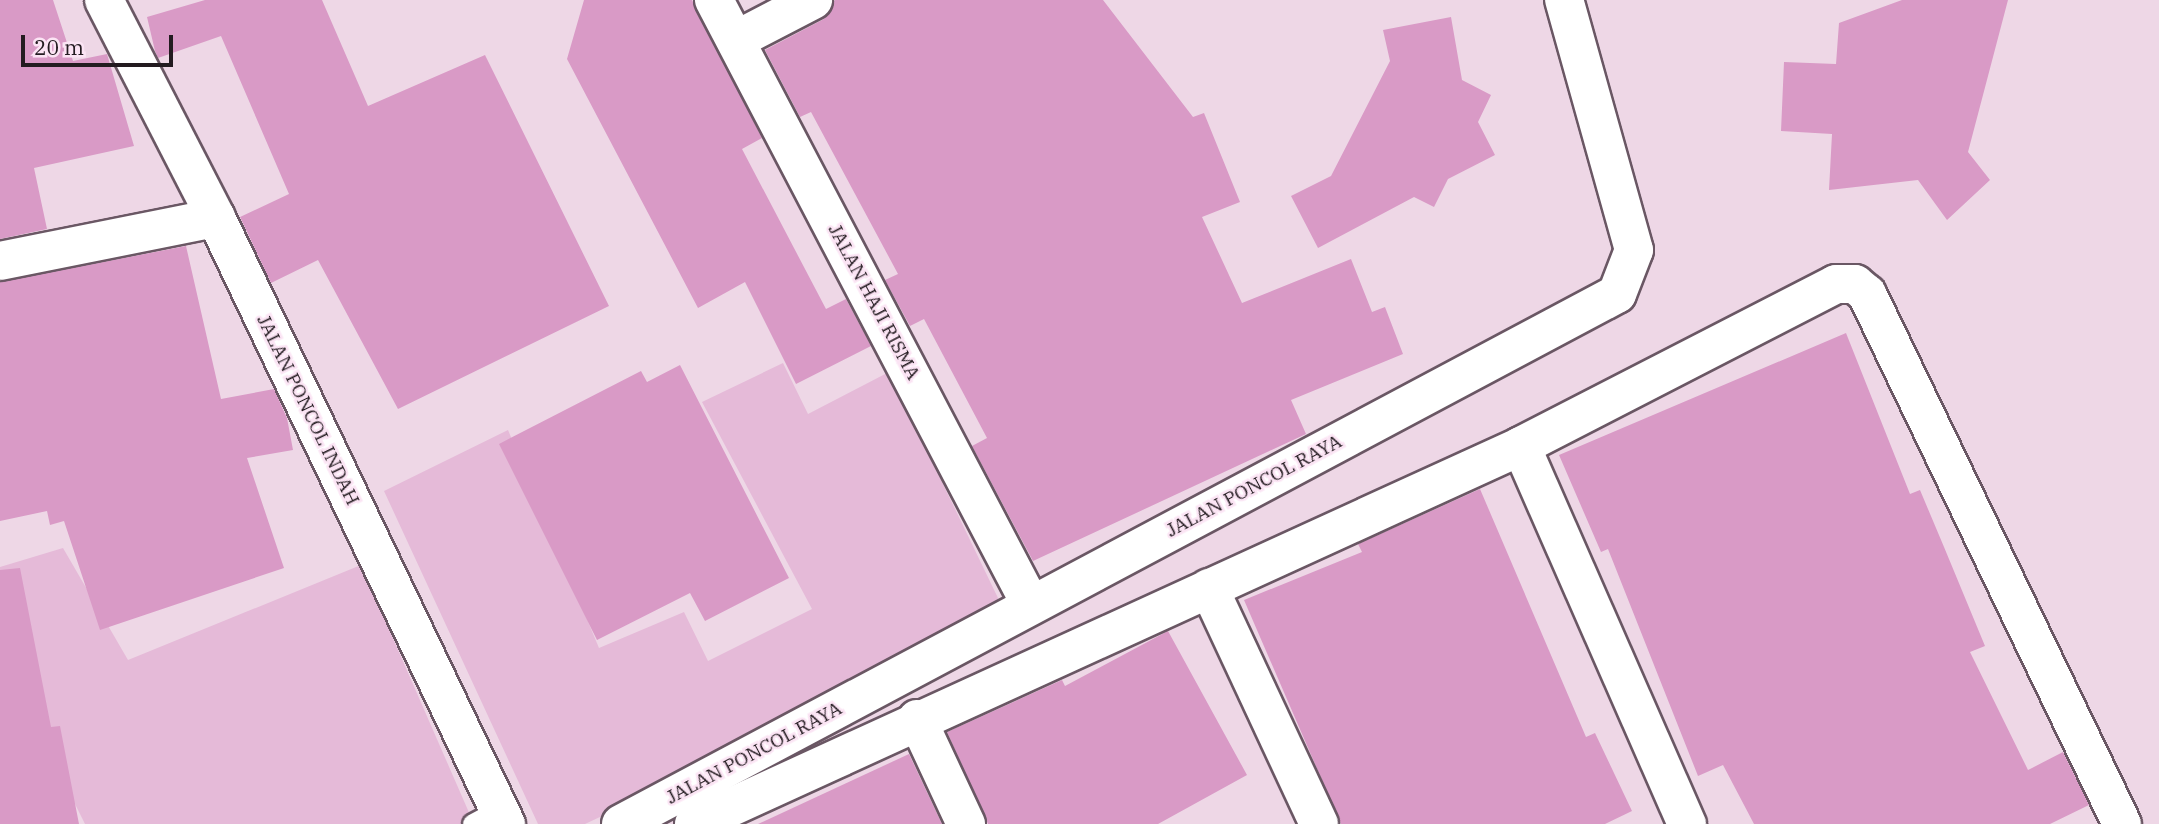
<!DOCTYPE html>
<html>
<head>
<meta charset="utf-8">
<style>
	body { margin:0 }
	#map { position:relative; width:2159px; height:824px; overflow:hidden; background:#eed7e6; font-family:"IBM Plex Serif",serif }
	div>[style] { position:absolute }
	.green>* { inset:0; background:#e5bad8 }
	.building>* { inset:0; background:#d99ac6 }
	.roads { filter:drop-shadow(2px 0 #6a5764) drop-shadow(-2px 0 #6a5764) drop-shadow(0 2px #6a5764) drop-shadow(0 -2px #6a5764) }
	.lane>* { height:21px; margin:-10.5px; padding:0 10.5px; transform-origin:10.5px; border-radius:10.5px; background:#fff }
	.street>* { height:38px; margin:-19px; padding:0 19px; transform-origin:19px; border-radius:19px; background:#fff }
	span { translate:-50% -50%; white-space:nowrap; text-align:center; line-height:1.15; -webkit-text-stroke:5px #fbe4f4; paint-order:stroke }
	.street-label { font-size:19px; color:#231b20 }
	.scale { position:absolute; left:21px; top:35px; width:152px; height:32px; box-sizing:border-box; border:4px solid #231b20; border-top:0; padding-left:9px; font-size:21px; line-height:24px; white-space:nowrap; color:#231b20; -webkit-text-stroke:5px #fbe4f4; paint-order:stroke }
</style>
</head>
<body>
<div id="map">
	<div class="green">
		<div style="clip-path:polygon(783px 363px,808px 414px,889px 372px,1011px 625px,585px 824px,538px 824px,384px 491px,508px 430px,599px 648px,684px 612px,708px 661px,812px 609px,702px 402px)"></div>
		<div style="clip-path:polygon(63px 548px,128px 660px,361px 565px,474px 824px,85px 824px,0 653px,0 567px)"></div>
	</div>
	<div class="building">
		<div style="clip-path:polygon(0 0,53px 0,73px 61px,107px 54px,134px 146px,34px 168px,47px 229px,0 239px)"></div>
		<div style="clip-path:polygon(205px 0,322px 0,368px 106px,485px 55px,609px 306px,398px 409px,318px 260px,271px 283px,240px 217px,289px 194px,221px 36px,158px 58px,155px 51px,147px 17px)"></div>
		<div style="clip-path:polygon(584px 0,692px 0,762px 138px,742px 149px,826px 309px,846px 299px,871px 346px,796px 384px,745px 282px,698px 308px,567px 59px)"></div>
		<div style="clip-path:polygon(835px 0,1103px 0,1193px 117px,1204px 113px,1240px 202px,1202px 217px,1242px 303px,1351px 259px,1372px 312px,1385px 307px,1403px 354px,1291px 400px,1306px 434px,1033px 561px,972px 446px,987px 438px,924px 319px,910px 326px,885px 280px,898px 274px,811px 112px,800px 117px,765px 50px,824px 19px)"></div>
		<div style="clip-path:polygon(1902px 0,2008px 0,1968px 152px,1990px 180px,1947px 220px,1918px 180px,1829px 190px,1832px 134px,1781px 131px,1784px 62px,1836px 64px,1839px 23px)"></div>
		<div style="clip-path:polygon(1451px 17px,1462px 80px,1491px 95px,1478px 122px,1495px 155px,1448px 179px,1434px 207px,1414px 197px,1318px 248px,1291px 196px,1331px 176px,1390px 61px,1383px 30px)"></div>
		<div style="clip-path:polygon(186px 246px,221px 399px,274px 389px,287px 418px,293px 450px,247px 458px,284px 568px,100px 630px,64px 521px,50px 525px,47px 511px,0 521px,0 282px)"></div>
		<div style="clip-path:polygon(1846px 333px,1910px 494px,1920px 490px,1944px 547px,1985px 646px,1970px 652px,2028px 770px,2063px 752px,2089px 805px,2050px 824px,1754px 824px,1723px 765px,1698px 776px,1608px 549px,1601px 552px,1559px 455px)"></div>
		<div style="clip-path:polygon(680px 365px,789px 578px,705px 621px,690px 593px,597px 640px,499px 444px,641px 371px,647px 382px)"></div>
		<div style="clip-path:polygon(1480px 489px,1586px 737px,1595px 733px,1632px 811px,1605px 824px,1341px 824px,1244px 600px,1362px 552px,1358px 544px)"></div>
		<div style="clip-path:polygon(20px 568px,51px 727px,60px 726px,79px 824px,0 824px,0 570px)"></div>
		<div style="clip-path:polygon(1168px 631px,1247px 775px,1158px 824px,988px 824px,947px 732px,1062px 680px,1065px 686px)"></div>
		<div style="clip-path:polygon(909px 754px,942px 824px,758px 824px)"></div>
	</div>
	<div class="roads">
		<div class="lane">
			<div style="left:473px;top:824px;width:30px;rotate:-28deg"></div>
		</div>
		<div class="street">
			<div style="left:104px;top:0;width:245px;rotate:62.8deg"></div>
			<div style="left:216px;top:218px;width:672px;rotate:64.43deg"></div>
			<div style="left:714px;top:0;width:683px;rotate:62.35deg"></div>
			<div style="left:736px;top:40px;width:87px;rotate:-27.5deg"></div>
			<div style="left:0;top:261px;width:220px;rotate:-11.3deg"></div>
			<div style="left:1521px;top:446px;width:413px;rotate:66.3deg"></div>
			<div style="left:1209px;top:588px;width:260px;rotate:65deg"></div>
			<div style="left:917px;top:719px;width:116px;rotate:65deg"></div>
			<div style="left:621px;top:824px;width:1128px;rotate:-28.02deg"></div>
			<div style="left:1617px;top:294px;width:47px;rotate:-68.9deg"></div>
			<div style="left:1634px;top:250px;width:260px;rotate:-105.6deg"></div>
			<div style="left:694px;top:824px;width:909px;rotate:-24.56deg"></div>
			<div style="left:1521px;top:446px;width:354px;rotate:-27.2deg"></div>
			<div style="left:1836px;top:284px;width:19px"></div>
			<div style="left:1855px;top:284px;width:16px;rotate:40deg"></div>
			<div style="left:1867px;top:294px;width:588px;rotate:64.31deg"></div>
		</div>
	</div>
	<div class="street-label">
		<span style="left:874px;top:302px;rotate:62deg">JALAN HAJI RISMA</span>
		<span style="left:308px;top:410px;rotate:64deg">JALAN PONCOL INDAH</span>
		<span style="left:1254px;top:486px;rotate:-28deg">JALAN PONCOL RAYA</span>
		<span style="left:754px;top:753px;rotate:-28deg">JALAN PONCOL RAYA</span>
	</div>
	<div class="scale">20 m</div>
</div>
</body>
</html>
